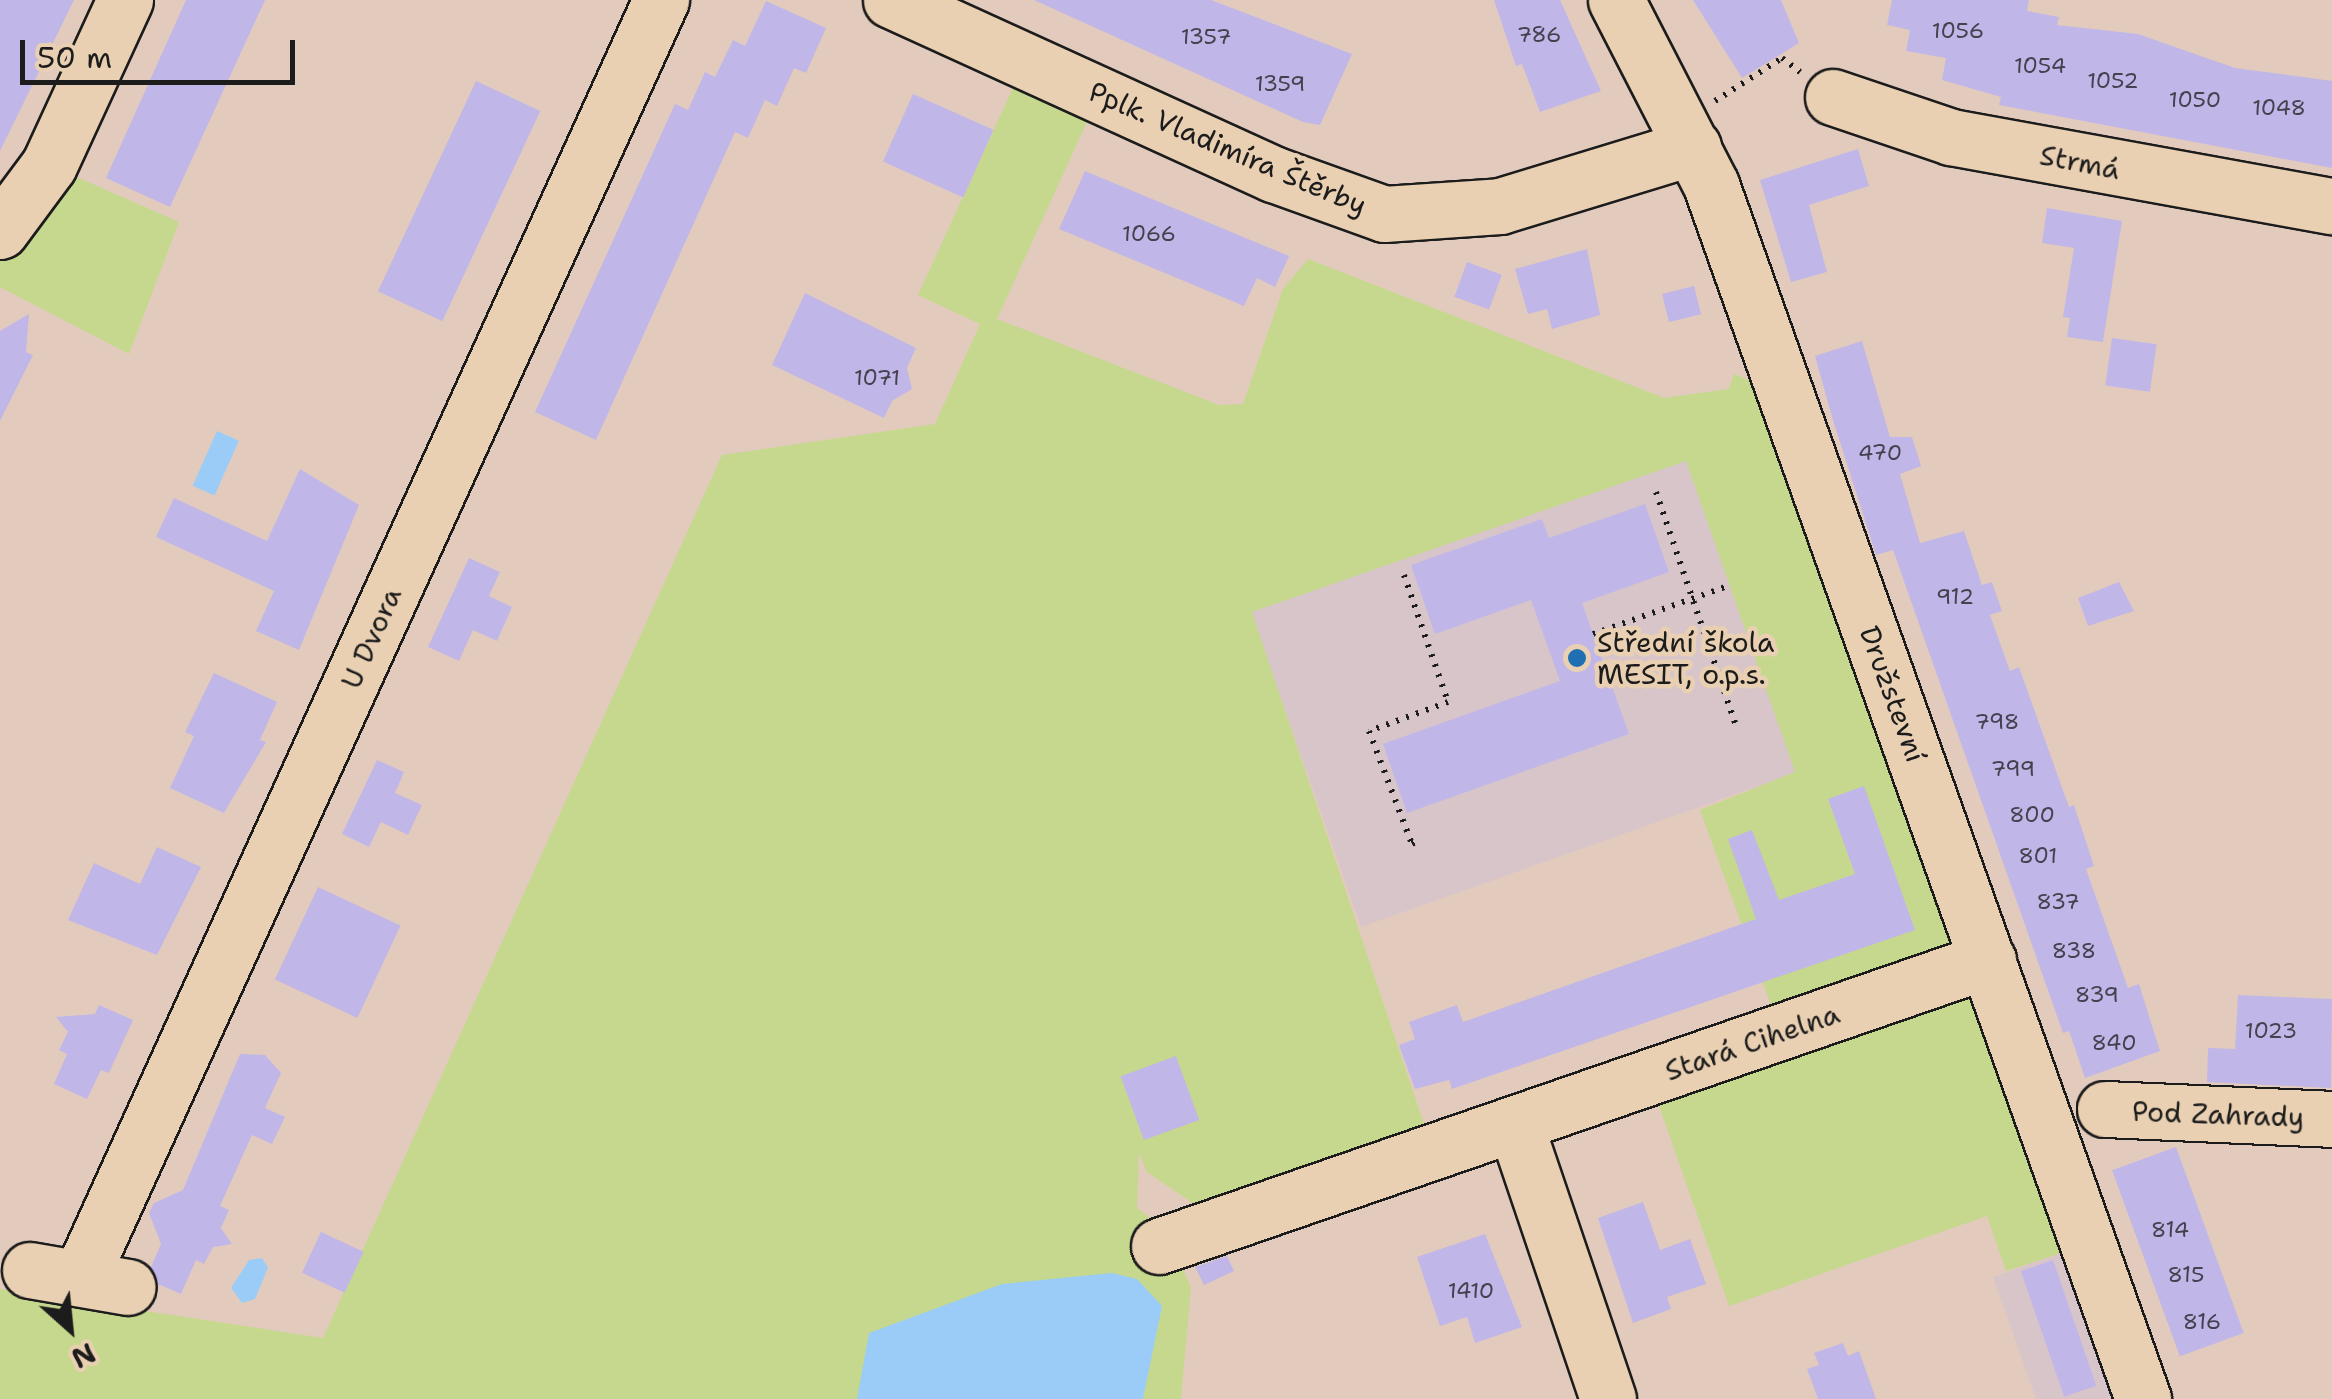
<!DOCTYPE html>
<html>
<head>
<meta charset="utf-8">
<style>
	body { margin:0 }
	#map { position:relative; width:2332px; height:1399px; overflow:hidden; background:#e2cbbd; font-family:"Shantell Sans",sans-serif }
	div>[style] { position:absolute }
	.built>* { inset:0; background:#d8c5ca }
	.green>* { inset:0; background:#c5d88d }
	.water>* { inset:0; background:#9bccf7; transform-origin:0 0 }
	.building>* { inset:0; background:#c1b6e8; transform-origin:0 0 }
	.path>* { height:6px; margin-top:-3px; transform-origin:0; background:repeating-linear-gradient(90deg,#1c1c1c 0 2.5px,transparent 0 10.5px) }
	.roads { filter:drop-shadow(2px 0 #1c1c1c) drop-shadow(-2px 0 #1c1c1c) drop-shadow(0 2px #1c1c1c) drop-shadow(0 -2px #1c1c1c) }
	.minor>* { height:55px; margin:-27.5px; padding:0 27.5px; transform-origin:27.5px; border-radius:27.5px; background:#ead0b2 }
	.dots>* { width:28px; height:28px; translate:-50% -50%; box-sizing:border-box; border:5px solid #ead0b2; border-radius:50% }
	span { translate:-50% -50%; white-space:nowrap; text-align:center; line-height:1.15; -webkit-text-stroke:9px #ead0b2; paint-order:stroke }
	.number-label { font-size:22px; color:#45424f }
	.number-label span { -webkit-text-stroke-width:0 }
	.street-label { font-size:28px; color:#1c1c1c }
	.poi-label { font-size:28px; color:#1c1c1c }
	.left { translate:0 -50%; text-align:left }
	.north { position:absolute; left:20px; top:1279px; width:100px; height:100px; -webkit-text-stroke:8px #ead0b2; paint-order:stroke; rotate:153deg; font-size:28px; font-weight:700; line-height:40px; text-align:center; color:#1c1c1c }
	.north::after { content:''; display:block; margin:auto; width:35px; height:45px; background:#1c1c1c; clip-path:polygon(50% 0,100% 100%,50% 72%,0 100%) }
	.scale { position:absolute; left:20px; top:40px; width:275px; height:45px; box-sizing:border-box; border:5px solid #1c1c1c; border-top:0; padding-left:12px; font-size:30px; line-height:35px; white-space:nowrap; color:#1c1c1c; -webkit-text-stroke:8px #ead0b2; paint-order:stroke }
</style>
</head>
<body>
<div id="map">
	<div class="built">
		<div style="clip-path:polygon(1759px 405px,1795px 773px,1361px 927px,1251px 612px,1686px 459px)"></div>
		<div style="clip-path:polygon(2077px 1248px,2128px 1399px,2036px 1399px,1993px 1277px)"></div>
	</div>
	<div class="green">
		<div style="clip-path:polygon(1017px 79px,1091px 113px,997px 319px,1219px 405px,1243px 404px,1283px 289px,1308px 259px,1664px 398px,1729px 389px,1734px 374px,1749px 380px,1759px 404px,1779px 397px,1960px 948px,1776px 1019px,1700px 810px,1795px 772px,1686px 461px,1252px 612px,1424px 1124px,1194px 1204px,1147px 1172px,1139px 1153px,1137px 1208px,1167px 1231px,1191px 1288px,1181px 1399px,0 1399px,0 1289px,323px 1338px,722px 455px,935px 424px,980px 324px,918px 295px)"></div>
		<div style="clip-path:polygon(63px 171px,179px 222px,129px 354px,0 287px,0 255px)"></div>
		<div style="clip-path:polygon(1974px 994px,2077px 1248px,2006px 1271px,1987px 1216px,1729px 1306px,1657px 1100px)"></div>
	</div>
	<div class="water">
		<div style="left:217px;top:431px;width:24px;height:60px;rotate:24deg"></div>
		<div style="clip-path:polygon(262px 1258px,268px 1268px,255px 1299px,242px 1303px,231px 1288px,249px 1260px)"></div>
		<div style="clip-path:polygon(1112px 1273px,1137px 1279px,1162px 1306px,1143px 1399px,857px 1399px,869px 1333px,1002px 1284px)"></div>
	</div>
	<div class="building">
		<div style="clip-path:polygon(0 0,74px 0,0 151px)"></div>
		<div style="clip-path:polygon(186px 0,265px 0,170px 207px,106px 178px)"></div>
		<div style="clip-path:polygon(1034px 0,1211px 0,1352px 54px,1320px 125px,1303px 122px)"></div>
		<div style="clip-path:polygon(1494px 0,1560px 0,1601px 91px,1540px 112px,1522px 64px,1516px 66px)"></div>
		<div style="clip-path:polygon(1693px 0,1781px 0,1799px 43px,1742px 78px)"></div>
		<div style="clip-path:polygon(1892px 0,2029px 0,2027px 11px,2059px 17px,2057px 25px,2138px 34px,2235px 68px,2332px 81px,2332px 168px,1999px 105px,2001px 97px,1942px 80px,1946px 58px,1906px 51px,1910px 30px,1887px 25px)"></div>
		<div style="clip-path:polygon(766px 1px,826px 28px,806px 73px,794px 68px,777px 106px,765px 100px,748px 138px,735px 132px,596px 440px,535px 412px,675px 104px,688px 110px,705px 72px,715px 77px,733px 40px,745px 46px)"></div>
		<div style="left:476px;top:81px;width:71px;height:232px;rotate:25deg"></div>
		<div style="left:913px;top:94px;width:88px;height:74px;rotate:24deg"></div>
		<div style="clip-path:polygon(1858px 149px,1869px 186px,1809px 205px,1827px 272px,1791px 282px,1760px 180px)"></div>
		<div style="clip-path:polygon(1085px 171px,1289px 256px,1275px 287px,1257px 278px,1244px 306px,1059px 229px)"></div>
		<div style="clip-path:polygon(2047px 208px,2122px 221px,2103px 342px,2067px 337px,2070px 318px,2063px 317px,2074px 248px,2042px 243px)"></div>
		<div style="clip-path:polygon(1587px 249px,1600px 315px,1552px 329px,1547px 309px,1528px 314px,1515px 269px)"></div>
		<div style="left:1467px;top:262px;width:37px;height:37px;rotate:20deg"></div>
		<div style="left:1694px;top:286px;width:29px;height:33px;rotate:76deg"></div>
		<div style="clip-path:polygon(805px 293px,916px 348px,907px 368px,912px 389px,892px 401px,884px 418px,772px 365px)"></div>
		<div style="clip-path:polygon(29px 314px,26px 352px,33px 355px,0 421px,0 331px)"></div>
		<div style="left:2112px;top:338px;width:45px;height:48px;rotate:8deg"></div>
		<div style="clip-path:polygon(1862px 341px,1890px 437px,1912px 437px,1921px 466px,1900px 474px,1920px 543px,1964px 531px,1982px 585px,1992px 582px,2002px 611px,1990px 615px,2010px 671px,2019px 667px,2069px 807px,2074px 805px,2094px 866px,2086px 869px,2128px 988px,2139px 984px,2160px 1051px,2085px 1078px,2069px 1031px,2063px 1033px,1893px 550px,1876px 555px,1832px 417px,1815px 356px)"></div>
		<div style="clip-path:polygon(300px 469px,359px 505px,299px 650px,256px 631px,274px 591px,156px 537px,174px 498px,267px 541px)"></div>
		<div style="clip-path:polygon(1645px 504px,1669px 572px,1582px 603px,1629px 734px,1407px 813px,1383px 744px,1560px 681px,1531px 600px,1435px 634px,1411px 565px,1542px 519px,1549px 538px)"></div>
		<div style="clip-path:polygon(469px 558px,500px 572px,489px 596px,512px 607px,497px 641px,473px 630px,459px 661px,428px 647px)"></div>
		<div style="clip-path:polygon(2119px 582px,2134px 611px,2088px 626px,2078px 598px)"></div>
		<div style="clip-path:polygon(214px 673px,277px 702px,260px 740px,266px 742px,224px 813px,170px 788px,194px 736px,185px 732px)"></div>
		<div style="clip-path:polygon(377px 760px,404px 772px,395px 793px,422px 805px,408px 835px,381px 822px,369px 847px,342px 834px)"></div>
		<div style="clip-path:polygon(1864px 786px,1915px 930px,1452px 1089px,1449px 1080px,1415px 1089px,1399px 1045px,1415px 1039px,1409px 1022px,1457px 1005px,1463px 1022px,1756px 919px,1728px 839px,1752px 830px,1779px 900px,1855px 874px,1828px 799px)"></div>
		<div style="clip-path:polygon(157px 847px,201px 867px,157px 955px,68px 920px,94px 863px,140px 884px)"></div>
		<div style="left:318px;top:887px;width:91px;height:102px;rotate:25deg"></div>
		<div style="clip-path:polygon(2238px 995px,2332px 999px,2331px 1088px,2207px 1082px,2208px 1048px,2235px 1049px)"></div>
		<div style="clip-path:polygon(99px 1005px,133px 1020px,109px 1073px,101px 1070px,87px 1099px,54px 1084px,67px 1054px,59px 1050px,68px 1032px,56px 1017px,95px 1014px)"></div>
		<div style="clip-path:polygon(240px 1054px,265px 1055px,281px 1073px,265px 1108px,285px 1117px,272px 1144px,252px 1135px,220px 1206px,229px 1210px,221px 1228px,232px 1244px,213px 1247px,204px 1264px,196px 1260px,181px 1294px,158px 1284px,151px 1267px,161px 1244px,149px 1213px,154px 1203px,183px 1190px)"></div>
		<div style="left:1176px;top:1056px;width:68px;height:59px;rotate:70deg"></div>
		<div style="left:2176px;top:1147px;width:198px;height:68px;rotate:70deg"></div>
		<div style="clip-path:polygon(1643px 1202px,1660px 1250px,1690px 1239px,1706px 1284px,1667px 1297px,1671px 1309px,1633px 1323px,1598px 1218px)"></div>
		<div style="left:321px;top:1232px;width:47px;height:45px;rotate:25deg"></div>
		<div style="clip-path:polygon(1485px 1234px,1522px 1327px,1475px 1343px,1467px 1317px,1440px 1326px,1417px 1257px)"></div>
		<div style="clip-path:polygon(1227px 1256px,1234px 1271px,1204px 1285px,1195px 1267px)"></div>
		<div style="left:2053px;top:1260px;width:133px;height:34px;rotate:71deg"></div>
		<div style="clip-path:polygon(1843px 1343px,1848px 1356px,1859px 1351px,1876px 1399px,1818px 1399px,1807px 1369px,1819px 1365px,1814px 1353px)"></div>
	</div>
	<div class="path">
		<div style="left:1715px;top:101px;width:80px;rotate:-32.7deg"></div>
		<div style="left:1782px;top:58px;width:23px;rotate:38deg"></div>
		<div style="left:1656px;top:492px;width:246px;rotate:71.1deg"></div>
		<div style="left:1404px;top:575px;width:134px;rotate:70.9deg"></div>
		<div style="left:1448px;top:702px;width:84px;rotate:159.8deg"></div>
		<div style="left:1369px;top:731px;width:121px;rotate:69.2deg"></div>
		<div style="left:1412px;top:844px;width:8px;rotate:-30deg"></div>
		<div style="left:1593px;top:634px;width:143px;rotate:-19.6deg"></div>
	</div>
	<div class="roads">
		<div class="minor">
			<div style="left:891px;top:0;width:420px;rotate:24.5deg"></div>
			<div style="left:1273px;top:174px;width:118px;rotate:19.8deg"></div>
			<div style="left:1384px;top:214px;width:116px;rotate:-3.9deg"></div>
			<div style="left:1500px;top:206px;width:202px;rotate:-17deg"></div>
			<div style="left:1616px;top:0;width:208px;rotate:62.8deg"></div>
			<div style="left:1711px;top:185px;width:1289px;rotate:70.41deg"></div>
			<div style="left:1833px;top:97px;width:125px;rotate:18.7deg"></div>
			<div style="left:1951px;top:137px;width:387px;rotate:10.3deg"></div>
			<div style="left:0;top:231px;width:82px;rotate:-53.4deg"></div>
			<div style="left:49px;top:165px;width:182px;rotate:-65.3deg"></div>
			<div style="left:2105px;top:1109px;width:227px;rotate:2.5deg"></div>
			<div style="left:1515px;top:1124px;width:290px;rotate:71.3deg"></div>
			<div style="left:1159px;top:1246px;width:877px;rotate:-19.03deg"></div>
			<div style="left:30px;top:1270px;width:99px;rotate:9.8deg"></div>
			<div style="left:81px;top:1276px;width:1402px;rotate:-65.56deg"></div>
		</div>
	</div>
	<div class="dots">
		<div style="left:1577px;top:658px;background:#1f6fb2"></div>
	</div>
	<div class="number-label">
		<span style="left:1958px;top:31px">1056</span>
		<span style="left:1539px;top:35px">786</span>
		<span style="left:1206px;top:37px">1357</span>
		<span style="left:2040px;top:66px">1054</span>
		<span style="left:2113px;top:81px">1052</span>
		<span style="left:1280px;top:84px">1359</span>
		<span style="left:2195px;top:100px">1050</span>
		<span style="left:2279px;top:108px">1048</span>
		<span style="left:1149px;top:234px">1066</span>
		<span style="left:877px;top:378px">1071</span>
		<span style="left:1880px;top:453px">470</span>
		<span style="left:1955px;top:597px">912</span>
		<span style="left:1997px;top:722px">798</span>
		<span style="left:2013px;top:769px">799</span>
		<span style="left:2032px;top:815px">800</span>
		<span style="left:2038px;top:856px">801</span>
		<span style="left:2058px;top:902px">837</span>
		<span style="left:2074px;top:951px">838</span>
		<span style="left:2097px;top:995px">839</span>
		<span style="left:2271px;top:1031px">1023</span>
		<span style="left:2114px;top:1043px">840</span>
		<span style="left:2170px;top:1230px">814</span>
		<span style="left:2186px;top:1275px">815</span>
		<span style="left:1471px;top:1291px">1410</span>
		<span style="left:2202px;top:1322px">816</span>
	</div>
	<div class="street-label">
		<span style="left:1228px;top:148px;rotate:23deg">Pplk. Vladimíra Štěrby</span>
		<span style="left:2080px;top:162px;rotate:11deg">Strmá</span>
		<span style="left:371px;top:638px;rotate:-66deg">U Dvora</span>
		<span style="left:1893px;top:694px;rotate:70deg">Družstevní</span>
		<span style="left:1752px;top:1042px;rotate:-19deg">Stará Cihelna</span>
		<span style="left:2218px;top:1114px;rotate:2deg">Pod Zahrady</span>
	</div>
	<div class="poi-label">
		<span class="left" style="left:1597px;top:658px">Střední škola<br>MESIT, o.p.s.</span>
	</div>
	<div class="north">N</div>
	<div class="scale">50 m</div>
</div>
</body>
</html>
